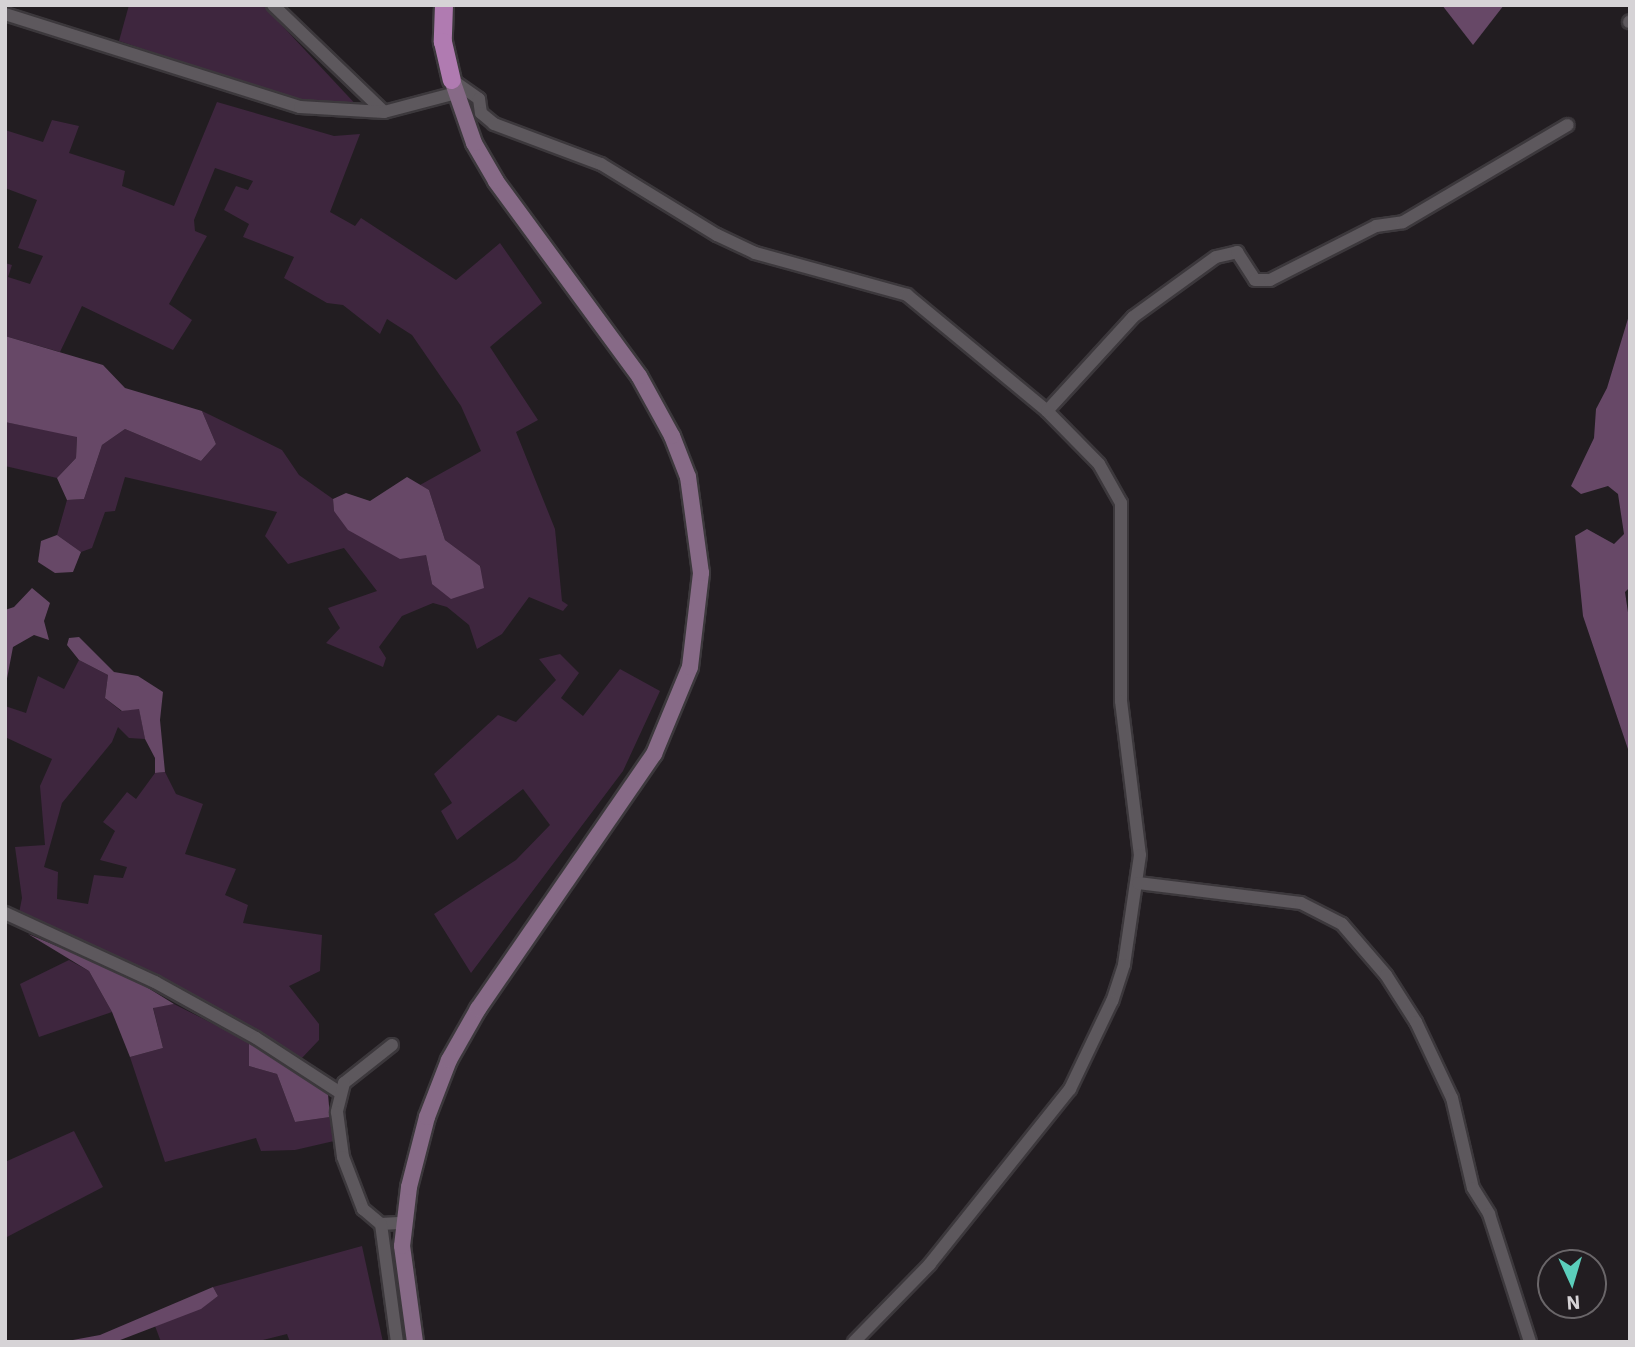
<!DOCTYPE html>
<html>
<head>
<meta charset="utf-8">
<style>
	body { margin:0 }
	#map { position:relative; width:1635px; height:1347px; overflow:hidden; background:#221d21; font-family:"IBM Plex Sans",sans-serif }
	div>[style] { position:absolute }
	.green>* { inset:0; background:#3e263e }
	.forest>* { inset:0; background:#674867 }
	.roads { filter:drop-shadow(2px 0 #3c383c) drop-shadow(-2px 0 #3c383c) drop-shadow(0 2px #3c383c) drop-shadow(0 -2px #3c383c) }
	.street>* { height:12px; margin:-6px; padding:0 6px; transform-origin:6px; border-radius:6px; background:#5d585d }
	.secondary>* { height:16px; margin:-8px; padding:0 8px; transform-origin:8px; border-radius:8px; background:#876a87 }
	.primary>* { height:18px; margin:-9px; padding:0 9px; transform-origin:9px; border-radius:9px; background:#b07bb1 }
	span { translate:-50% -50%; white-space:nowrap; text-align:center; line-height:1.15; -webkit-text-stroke:7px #221d21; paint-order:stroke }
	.frame { position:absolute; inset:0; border:7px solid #d6d3d6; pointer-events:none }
	.north { position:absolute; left:1537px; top:1249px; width:70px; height:70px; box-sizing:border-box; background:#221d21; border:2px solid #6a6669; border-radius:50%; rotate:176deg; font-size:19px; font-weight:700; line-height:28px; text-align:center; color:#d6d3d6 }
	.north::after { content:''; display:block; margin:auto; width:24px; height:32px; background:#5bcebb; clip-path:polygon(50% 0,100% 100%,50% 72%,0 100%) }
</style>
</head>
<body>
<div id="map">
	<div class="green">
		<div style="clip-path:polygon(129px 5px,263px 5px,360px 109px,328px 108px,278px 94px,119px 41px)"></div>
		<div style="clip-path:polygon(217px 102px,334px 136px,360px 134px,330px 212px,355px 226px,361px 218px,456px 280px,500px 243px,542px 303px,490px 347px,538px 420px,516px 432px,555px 529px,562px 601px,568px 605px,563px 611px,529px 597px,502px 634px,477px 649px,469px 625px,447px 607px,433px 603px,402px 616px,379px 647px,386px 658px,383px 667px,326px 643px,340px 628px,328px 608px,377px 591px,344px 548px,288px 564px,265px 536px,277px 512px,125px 477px,115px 511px,105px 512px,92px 548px,81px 552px,57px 535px,67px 500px,84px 499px,102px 445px,125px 429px,201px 461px,216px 444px,202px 411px,282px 450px,299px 475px,333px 499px,334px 511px,426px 555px,432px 584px,481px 567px,445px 540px,429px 490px,420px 485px,481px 451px,461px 406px,412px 335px,387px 319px,380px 334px,343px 305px,327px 303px,284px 278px,294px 257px,243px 237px,249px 224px,224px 210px,236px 186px,248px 190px,253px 181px,215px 168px,194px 220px,195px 231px,207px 236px,169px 304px,192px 320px,173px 350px,82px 306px,60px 352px,5px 336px,5px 263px,12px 265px,8px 277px,30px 284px,43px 256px,18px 248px,37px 200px,5px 188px,5px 130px,43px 142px,52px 120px,79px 126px,69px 153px,125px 171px,122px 186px,174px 206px)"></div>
		<div style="clip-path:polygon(5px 422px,77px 436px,76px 458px,57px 478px,5px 466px)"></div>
		<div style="clip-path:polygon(560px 654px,579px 673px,561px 698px,583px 716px,620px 669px,660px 691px,623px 771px,471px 973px,434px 914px,516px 860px,550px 825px,523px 789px,457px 840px,441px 811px,452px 803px,434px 774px,498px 715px,516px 722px,556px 680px,539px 659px)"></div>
		<div style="clip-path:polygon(79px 660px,108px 675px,105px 698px,121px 711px,139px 708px,145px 739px,129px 738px,118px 727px,112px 742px,62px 803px,44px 867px,58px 872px,57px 899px,88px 904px,94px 875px,123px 878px,127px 867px,100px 860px,115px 831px,103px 822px,127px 792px,136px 799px,155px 773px,165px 772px,176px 794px,203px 804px,185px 854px,236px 869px,225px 895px,248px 905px,243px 923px,322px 935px,320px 971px,289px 986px,319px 1024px,319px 1040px,301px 1059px,166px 987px,127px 961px,19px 913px,22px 898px,15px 847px,45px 845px,40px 786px,52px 759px,5px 737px,5px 706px,26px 713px,38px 676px,64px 689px)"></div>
		<div style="clip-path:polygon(69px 960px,89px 971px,112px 1012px,39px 1037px,20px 984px)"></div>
		<div style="clip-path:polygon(174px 1004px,249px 1042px,249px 1066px,277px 1074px,295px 1122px,330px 1117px,334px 1141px,295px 1150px,261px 1151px,256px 1138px,165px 1162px,130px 1057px,163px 1048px,153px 1007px)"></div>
		<div style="clip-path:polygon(74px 1131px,103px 1187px,5px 1238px,5px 1162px)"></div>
		<div style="clip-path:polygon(362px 1246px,383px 1342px,290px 1342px,287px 1334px,255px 1342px,161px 1342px,155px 1326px,201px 1308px,218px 1296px,213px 1287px)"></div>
	</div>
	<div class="forest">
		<div style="clip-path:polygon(1442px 5px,1504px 5px,1473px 45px)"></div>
		<div style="clip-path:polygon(1630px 312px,1630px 587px,1625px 592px,1630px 626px,1630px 755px,1583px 616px,1575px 536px,1587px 529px,1614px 544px,1624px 534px,1618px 494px,1608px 486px,1581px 494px,1571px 486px,1594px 438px,1596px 409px,1607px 388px)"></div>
		<div style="clip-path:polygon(5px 336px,103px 365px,125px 388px,202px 411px,216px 444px,201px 461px,125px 429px,102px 445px,84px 499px,67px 500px,57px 478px,76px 458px,77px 437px,5px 422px)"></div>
		<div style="clip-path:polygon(407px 477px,429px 490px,445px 540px,480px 566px,484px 588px,451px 599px,432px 584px,426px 555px,400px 559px,348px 530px,334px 511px,333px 499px,346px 493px,370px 501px)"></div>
		<div style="clip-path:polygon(57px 535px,81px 552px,73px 572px,55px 573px,38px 562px,41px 541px)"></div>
		<div style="clip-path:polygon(32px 588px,50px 603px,44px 621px,49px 640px,34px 635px,13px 647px,5px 689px,5px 610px,14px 607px)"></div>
		<div style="clip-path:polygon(79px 637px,114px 672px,138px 676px,163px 692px,160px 720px,165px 772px,155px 773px,155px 758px,145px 739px,139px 709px,122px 711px,105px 698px,108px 675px,79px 660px,67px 645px,69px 638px)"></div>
		<div style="clip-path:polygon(28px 934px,127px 975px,174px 1004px,153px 1008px,163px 1048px,130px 1057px,112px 1012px,89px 971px)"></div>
		<div style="clip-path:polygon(249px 1042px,312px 1077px,328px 1094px,330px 1117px,295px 1122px,277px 1074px,249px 1066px)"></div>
		<div style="clip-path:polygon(213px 1287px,218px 1296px,201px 1309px,115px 1342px,62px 1342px,100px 1335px)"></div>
	</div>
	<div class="roads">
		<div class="street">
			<div style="left:273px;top:5px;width:154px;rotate:43.9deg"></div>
			<div style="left:5px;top:14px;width:309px;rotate:17.5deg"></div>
			<div style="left:300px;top:107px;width:84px;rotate:3.4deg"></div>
			<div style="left:384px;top:112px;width:74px;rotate:-14.8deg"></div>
			<div style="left:1629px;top:22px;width:1px;rotate:-45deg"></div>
			<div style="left:452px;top:80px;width:33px;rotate:35deg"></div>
			<div style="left:479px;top:99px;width:14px;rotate:82deg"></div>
			<div style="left:481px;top:113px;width:17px;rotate:40deg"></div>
			<div style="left:494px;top:124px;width:114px;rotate:20.5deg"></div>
			<div style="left:601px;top:164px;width:136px;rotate:31.5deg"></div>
			<div style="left:717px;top:235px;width:42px;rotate:25.3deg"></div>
			<div style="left:755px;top:253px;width:158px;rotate:15.4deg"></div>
			<div style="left:907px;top:295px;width:182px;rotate:39.6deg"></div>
			<div style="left:1047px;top:411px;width:74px;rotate:45.5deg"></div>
			<div style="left:1099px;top:464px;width:45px;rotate:60.6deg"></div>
			<div style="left:1121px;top:503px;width:198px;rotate:90deg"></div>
			<div style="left:1121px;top:701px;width:155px;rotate:83deg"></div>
			<div style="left:1140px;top:855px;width:111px;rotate:98.3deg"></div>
			<div style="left:1124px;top:965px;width:38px;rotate:108deg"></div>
			<div style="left:1112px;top:1001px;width:98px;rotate:115.5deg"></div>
			<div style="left:1070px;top:1089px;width:224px;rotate:128.7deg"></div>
			<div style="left:930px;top:1264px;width:109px;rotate:134.3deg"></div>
			<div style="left:1047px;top:411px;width:127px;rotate:-47.5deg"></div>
			<div style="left:1133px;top:317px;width:102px;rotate:-35.9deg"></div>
			<div style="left:1216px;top:257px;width:22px;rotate:-13deg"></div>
			<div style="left:1237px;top:252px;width:33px;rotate:57deg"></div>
			<div style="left:1255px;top:280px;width:15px"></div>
			<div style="left:1270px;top:280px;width:119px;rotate:-27deg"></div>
			<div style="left:1376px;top:226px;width:27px;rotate:-8deg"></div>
			<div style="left:1403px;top:222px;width:191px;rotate:-30.5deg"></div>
			<div style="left:1138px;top:883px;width:164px;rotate:7deg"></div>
			<div style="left:1301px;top:903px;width:46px;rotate:27.1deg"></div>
			<div style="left:1342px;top:924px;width:67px;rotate:49.2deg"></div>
			<div style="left:1386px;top:975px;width:56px;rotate:57.4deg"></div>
			<div style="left:1416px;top:1022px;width:84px;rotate:64.7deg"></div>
			<div style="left:1452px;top:1098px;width:92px;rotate:76.9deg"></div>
			<div style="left:1473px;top:1188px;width:31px;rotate:58deg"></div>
			<div style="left:1489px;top:1214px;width:134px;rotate:72.2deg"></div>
			<div style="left:5px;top:913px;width:165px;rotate:24.7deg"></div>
			<div style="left:155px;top:982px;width:115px;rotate:29deg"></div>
			<div style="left:256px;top:1038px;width:99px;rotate:33deg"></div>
			<div style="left:392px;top:1045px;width:61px;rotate:141.6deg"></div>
			<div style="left:344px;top:1083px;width:30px;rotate:104deg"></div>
			<div style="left:337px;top:1112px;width:45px;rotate:82.4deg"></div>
			<div style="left:343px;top:1157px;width:56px;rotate:69deg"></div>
			<div style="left:363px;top:1209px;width:23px;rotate:40deg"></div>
			<div style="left:381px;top:1224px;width:22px;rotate:-3deg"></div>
			<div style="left:381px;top:1224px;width:119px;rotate:82.3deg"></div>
		</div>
		<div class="secondary">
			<div style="left:415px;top:1342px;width:97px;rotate:-97.7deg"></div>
			<div style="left:402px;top:1246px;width:59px;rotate:-83.2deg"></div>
			<div style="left:409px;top:1187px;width:72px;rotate:-75.6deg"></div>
			<div style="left:427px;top:1117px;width:61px;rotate:-68.9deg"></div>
			<div style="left:449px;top:1060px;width:59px;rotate:-60.4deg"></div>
			<div style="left:478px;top:1009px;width:310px;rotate:-55.4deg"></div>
			<div style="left:654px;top:754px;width:94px;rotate:-67.5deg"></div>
			<div style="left:690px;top:667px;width:95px;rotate:-83.3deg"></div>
			<div style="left:701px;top:573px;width:97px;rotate:-97.7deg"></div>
			<div style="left:688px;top:477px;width:44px;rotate:-111.3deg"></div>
			<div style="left:672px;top:436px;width:68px;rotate:-118.8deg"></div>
			<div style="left:639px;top:376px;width:242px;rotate:-126.3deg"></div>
			<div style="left:496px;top:181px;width:44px;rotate:-120.1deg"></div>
			<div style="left:474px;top:143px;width:67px;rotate:-109.2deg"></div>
		</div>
		<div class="primary">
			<div style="left:444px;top:5px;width:37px;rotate:92deg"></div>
			<div style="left:443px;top:42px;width:39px;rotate:77deg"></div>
		</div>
	</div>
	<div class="frame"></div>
	<div class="north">N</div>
</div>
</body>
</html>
